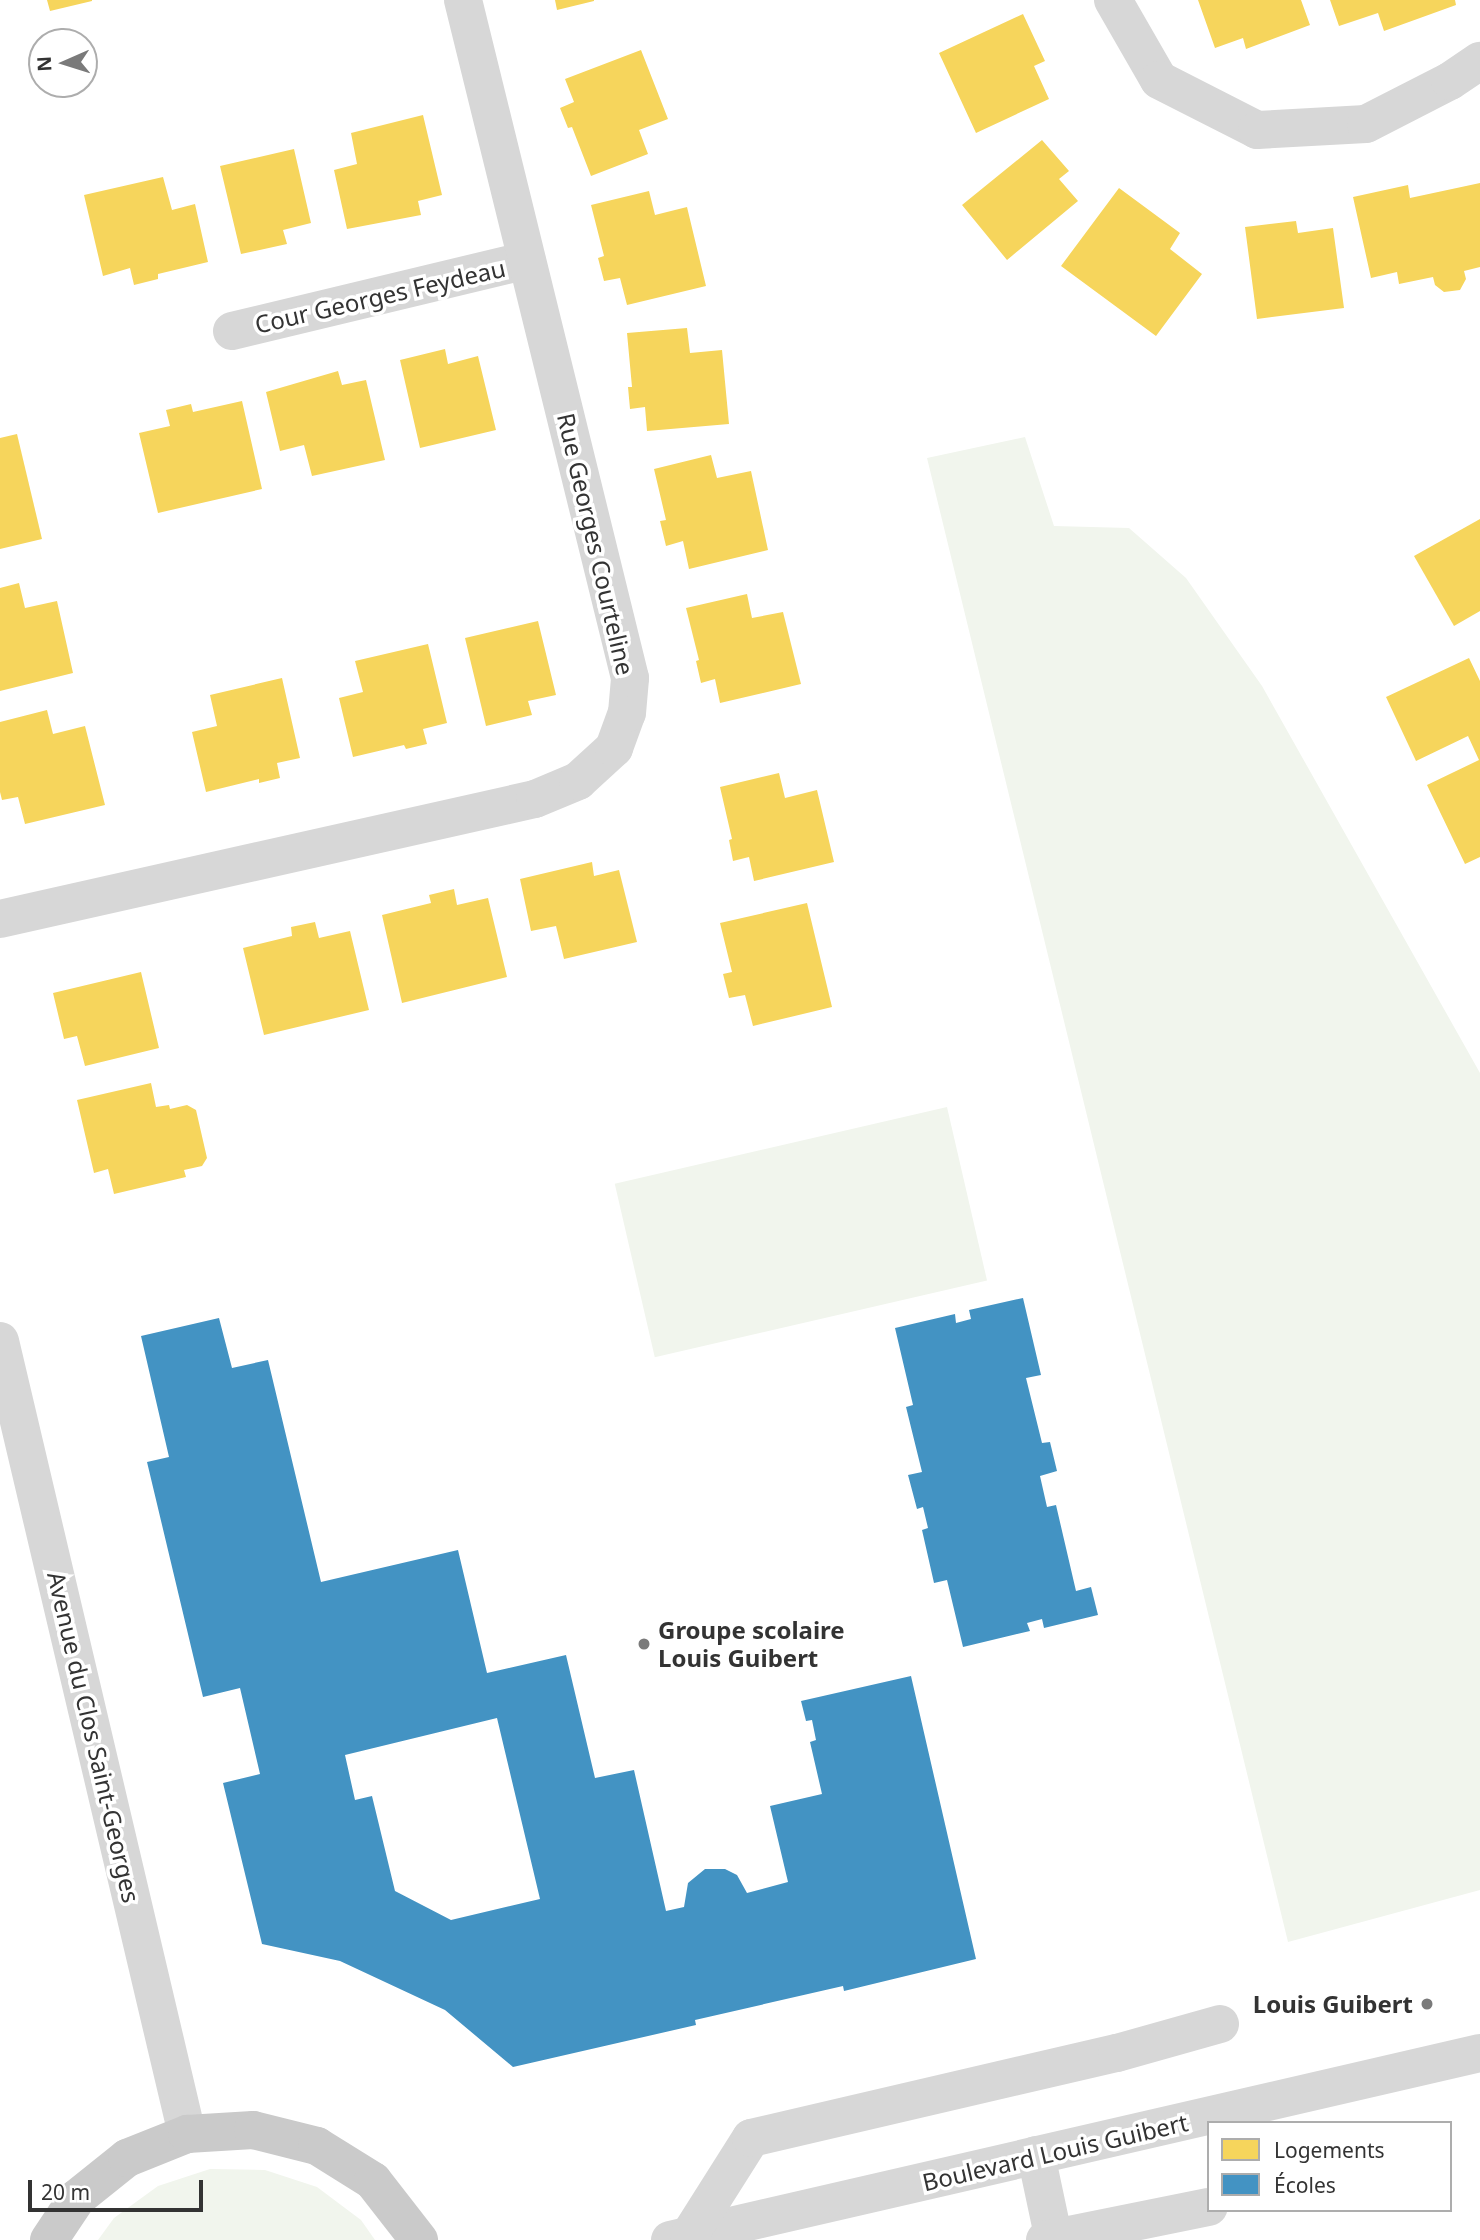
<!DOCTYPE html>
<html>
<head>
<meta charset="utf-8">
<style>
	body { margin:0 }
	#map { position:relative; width:1480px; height:2240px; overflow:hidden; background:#fff; font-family:"Noto Sans",sans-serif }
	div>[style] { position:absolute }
	.green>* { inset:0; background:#f1f5ed; transform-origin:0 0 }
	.homes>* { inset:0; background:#f6d55c }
	.schools>* { inset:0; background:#4393c3 }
	.minor>* { height:38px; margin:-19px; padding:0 19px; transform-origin:19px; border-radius:19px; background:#d7d7d7 }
	.major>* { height:38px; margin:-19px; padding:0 19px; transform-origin:19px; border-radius:19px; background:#cacaca }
	.dots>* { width:19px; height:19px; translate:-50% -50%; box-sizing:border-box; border:4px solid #fff; border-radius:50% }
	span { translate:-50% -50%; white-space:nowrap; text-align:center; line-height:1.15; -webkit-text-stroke:7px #fff; paint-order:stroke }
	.street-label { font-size:24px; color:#333 }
	.poi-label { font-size:24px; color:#333; font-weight:700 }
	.left { translate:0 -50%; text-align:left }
	.right { translate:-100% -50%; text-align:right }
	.legend { position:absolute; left:1207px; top:2121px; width:245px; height:91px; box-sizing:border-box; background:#fff; border:2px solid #adadad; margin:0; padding:9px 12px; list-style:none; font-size:21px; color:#333 }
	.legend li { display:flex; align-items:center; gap:14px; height:35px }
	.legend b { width:35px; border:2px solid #adadad }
	.north { position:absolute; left:28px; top:28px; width:70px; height:70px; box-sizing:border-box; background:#fff; border:2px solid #adadad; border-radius:50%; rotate:267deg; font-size:19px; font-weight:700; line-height:28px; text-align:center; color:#333 }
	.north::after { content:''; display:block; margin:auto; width:24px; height:32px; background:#7a7a7a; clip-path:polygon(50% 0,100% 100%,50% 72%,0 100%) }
	.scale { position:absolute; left:28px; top:2180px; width:175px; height:32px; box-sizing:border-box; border:4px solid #333; border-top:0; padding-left:9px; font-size:21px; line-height:24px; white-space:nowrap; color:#333; -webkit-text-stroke:5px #fff; paint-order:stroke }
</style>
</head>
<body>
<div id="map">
	<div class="green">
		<div style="clip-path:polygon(1025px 437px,1054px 526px,1129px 528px,1186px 578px,1262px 686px,1480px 1073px,1480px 1890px,1288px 1942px,927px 458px)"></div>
		<div style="left:947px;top:1107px;width:178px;height:341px;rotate:77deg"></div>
		<div style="clip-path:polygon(210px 2169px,265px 2170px,317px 2187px,361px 2220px,375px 2240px,98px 2240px,114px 2218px,158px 2186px)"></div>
	</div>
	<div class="homes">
		<div style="clip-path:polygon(47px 0,92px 0,92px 1px,50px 11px)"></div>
		<div style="clip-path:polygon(555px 0,594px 0,594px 1px,557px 10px)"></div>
		<div style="clip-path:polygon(1198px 0,1301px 0,1310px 25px,1246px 49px,1243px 38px,1215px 48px)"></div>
		<div style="clip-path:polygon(1330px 0,1455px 0,1456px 5px,1384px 31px,1378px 13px,1339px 26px)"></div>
		<div style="clip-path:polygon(1023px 14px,1045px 61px,1034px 66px,1049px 99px,976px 133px,939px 53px)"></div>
		<div style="clip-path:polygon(641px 50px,668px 119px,639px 130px,648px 154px,591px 176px,572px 127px,568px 128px,560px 108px,574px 102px,565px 79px)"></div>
		<div style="clip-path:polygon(423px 115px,442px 195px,418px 201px,421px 215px,347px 229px,334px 170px,357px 164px,351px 133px)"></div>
		<div style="clip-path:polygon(1042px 140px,1069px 171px,1059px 179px,1078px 201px,1007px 260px,962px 205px)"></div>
		<div style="clip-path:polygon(294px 149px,311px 223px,283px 230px,287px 244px,241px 254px,220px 166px)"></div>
		<div style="clip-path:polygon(163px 177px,172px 210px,195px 204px,208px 262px,158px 274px,158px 279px,134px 285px,130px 268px,103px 276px,84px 195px)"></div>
		<div style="clip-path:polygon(1480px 183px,1480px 267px,1464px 271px,1466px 279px,1460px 290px,1444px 292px,1435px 285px,1433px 277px,1399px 284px,1397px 272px,1371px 278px,1353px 197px,1408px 185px,1410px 198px)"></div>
		<div style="clip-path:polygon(1119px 188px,1180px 233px,1170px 249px,1202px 274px,1156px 336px,1061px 266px)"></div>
		<div style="clip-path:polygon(649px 191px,655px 215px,687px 207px,706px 286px,627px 305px,620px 278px,604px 281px,598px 258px,604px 256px,591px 205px)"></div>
		<div style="clip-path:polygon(1296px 221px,1298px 233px,1333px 228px,1344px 308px,1257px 319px,1245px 227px)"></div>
		<div style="clip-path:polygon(687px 328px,690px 353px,722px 350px,729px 424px,647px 431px,645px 407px,630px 409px,628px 387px,632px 387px,627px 333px)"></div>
		<div style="clip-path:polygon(445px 349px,448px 364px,478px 356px,496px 430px,420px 448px,400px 360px)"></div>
		<div style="clip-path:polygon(338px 371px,342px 385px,366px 380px,385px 460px,312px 476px,304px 445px,280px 451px,266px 392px)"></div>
		<div style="clip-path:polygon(242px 401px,262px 489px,158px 513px,139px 433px,170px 426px,166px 410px,191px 404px,193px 412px)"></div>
		<div style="clip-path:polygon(17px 434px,42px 539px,0 549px,0 438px)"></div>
		<div style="clip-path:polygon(711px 455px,717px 478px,751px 471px,768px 550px,689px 569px,683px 541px,666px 546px,660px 521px,666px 520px,654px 469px)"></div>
		<div style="clip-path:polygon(1480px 519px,1480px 611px,1454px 626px,1414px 556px)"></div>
		<div style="clip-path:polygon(19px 583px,25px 608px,57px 601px,73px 673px,0 691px,0 588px)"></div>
		<div style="clip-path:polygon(747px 594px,752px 618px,783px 612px,801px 684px,720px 703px,715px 679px,701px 683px,696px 661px,699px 660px,686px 608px)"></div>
		<div style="clip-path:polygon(538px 621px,556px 695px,528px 701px,532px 715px,486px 726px,465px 638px)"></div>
		<div style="clip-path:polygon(428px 644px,447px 723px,423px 729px,427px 744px,406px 749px,404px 745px,353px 757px,339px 698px,363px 692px,355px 661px)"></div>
		<div style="clip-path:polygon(1469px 658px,1480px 681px,1480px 857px,1465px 864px,1427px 785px,1479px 760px,1468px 736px,1416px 761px,1386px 697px)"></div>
		<div style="clip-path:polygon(282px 678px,300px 758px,277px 763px,280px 778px,259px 783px,259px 779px,206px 792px,192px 732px,217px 726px,210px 695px)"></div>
		<div style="clip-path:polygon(47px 710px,53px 734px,85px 726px,105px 805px,25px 824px,18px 797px,2px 800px,0 792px,0 722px)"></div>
		<div style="clip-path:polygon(779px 773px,785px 798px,817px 790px,834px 862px,754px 881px,749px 857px,733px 861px,729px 840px,732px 839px,720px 787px)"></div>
		<div style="clip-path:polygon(592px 862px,594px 876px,619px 870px,637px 942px,564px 959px,556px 926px,531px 931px,520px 879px)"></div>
		<div style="clip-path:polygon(454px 889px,457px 905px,488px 898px,507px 977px,402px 1003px,382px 915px,431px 903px,429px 895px)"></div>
		<div style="clip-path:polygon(807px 903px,832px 1007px,753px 1026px,745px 995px,729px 998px,723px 974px,732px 972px,720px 923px)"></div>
		<div style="clip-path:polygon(315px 922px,319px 938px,350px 931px,369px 1010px,264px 1035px,243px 948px,292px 936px,291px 927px)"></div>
		<div style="clip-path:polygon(141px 972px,159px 1048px,85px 1066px,77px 1036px,64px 1039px,53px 993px)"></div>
		<div style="clip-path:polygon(151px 1083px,156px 1107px,169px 1105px,170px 1109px,187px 1105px,196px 1110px,207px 1158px,202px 1166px,184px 1170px,186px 1177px,114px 1194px,108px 1169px,94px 1173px,77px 1100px)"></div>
	</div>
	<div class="schools">
		<div style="clip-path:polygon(1023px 1298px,1041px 1375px,1026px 1378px,1042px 1443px,1050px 1442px,1057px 1471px,1040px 1476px,1047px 1507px,1056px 1505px,1076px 1591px,1091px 1587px,1098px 1615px,1044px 1628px,1042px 1619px,1027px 1623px,1030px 1631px,963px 1647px,947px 1580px,934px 1583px,922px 1530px,928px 1528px,923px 1507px,917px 1509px,908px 1475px,922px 1472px,906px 1407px,913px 1405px,895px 1328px,955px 1314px,956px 1323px,971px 1319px,969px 1310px)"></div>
		<div style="clip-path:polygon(evenodd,219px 1318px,232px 1368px,268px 1360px,321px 1582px,458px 1550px,487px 1673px,566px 1655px,595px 1778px,634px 1770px,666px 1911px,684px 1907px,688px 1883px,705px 1869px,725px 1869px,737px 1875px,747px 1893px,788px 1882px,770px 1806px,822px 1794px,810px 1742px,816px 1740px,812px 1720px,806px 1721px,801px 1701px,911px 1676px,976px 1959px,844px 1991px,843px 1986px,695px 2020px,696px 2025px,513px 2067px,445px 2010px,340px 1961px,262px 1944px,223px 1783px,260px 1774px,240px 1688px,203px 1697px,147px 1462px,169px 1457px,141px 1336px,219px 1318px,497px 1718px,540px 1899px,451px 1920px,395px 1891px,372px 1796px,355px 1800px,345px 1755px,497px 1718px)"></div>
	</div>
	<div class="minor">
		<div style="left:1113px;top:0;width:92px;rotate:60.1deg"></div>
		<div style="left:1159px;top:80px;width:110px;rotate:27deg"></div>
		<div style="left:1257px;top:130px;width:109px;rotate:-3.2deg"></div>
		<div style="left:1366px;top:124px;width:94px;rotate:-27.1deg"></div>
		<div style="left:1450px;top:81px;width:36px;rotate:-34deg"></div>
		<div style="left:232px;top:331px;width:303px;rotate:-13.5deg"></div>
		<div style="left:0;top:919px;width:548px;rotate:-12.64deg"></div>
		<div style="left:535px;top:799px;width:47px;rotate:-22.7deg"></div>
		<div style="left:578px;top:781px;width:49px;rotate:-42.5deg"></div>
		<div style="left:614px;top:748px;width:37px;rotate:-70deg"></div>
		<div style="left:627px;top:713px;width:35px;rotate:-85deg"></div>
		<div style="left:630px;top:678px;width:698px;rotate:-103.84deg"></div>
		<div style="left:0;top:1341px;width:815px;rotate:76.73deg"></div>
		<div style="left:1036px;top:2155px;width:87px;rotate:78deg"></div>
		<div style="left:670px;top:2240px;width:831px;rotate:-13deg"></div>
		<div style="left:690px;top:2240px;width:4px;rotate:-104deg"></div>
		<div style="left:689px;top:2236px;width:116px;rotate:-57.7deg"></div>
		<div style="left:751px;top:2138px;width:376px;rotate:-13.1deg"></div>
		<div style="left:1117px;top:2053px;width:107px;rotate:-15.7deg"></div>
		<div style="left:1045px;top:2240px;width:167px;rotate:-11.4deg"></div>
	</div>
	<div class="major">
		<div style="left:49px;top:2240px;width:50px;rotate:-56.3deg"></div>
		<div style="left:77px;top:2198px;width:64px;rotate:-38.7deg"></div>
		<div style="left:127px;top:2158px;width:65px;rotate:-21.8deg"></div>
		<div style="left:187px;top:2134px;width:66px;rotate:-3.5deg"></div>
		<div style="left:253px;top:2130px;width:66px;rotate:14deg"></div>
		<div style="left:317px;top:2146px;width:66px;rotate:32deg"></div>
		<div style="left:373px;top:2181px;width:75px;rotate:52.1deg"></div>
	</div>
	<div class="dots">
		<div style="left:644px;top:1644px;background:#7a7a7a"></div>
		<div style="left:1427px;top:2004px;background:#7a7a7a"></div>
	</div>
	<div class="street-label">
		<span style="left:380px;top:296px;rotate:-13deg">Cour Georges Feydeau</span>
		<span style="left:596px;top:544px;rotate:77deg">Rue Georges Courteline</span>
		<span style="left:94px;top:1737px;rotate:77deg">Avenue du Clos Saint-Georges</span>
		<span style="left:1055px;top:2152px;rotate:-13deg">Boulevard Louis Guibert</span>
	</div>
	<div class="poi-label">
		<span class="left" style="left:658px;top:1644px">Groupe scolaire<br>Louis Guibert</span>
		<span class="right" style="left:1413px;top:2004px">Louis Guibert</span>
	</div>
	<ul class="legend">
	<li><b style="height:19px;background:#f6d55c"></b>Logements</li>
	<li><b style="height:19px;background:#4393c3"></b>Écoles</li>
	</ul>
	<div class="north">N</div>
	<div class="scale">20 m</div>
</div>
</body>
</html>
